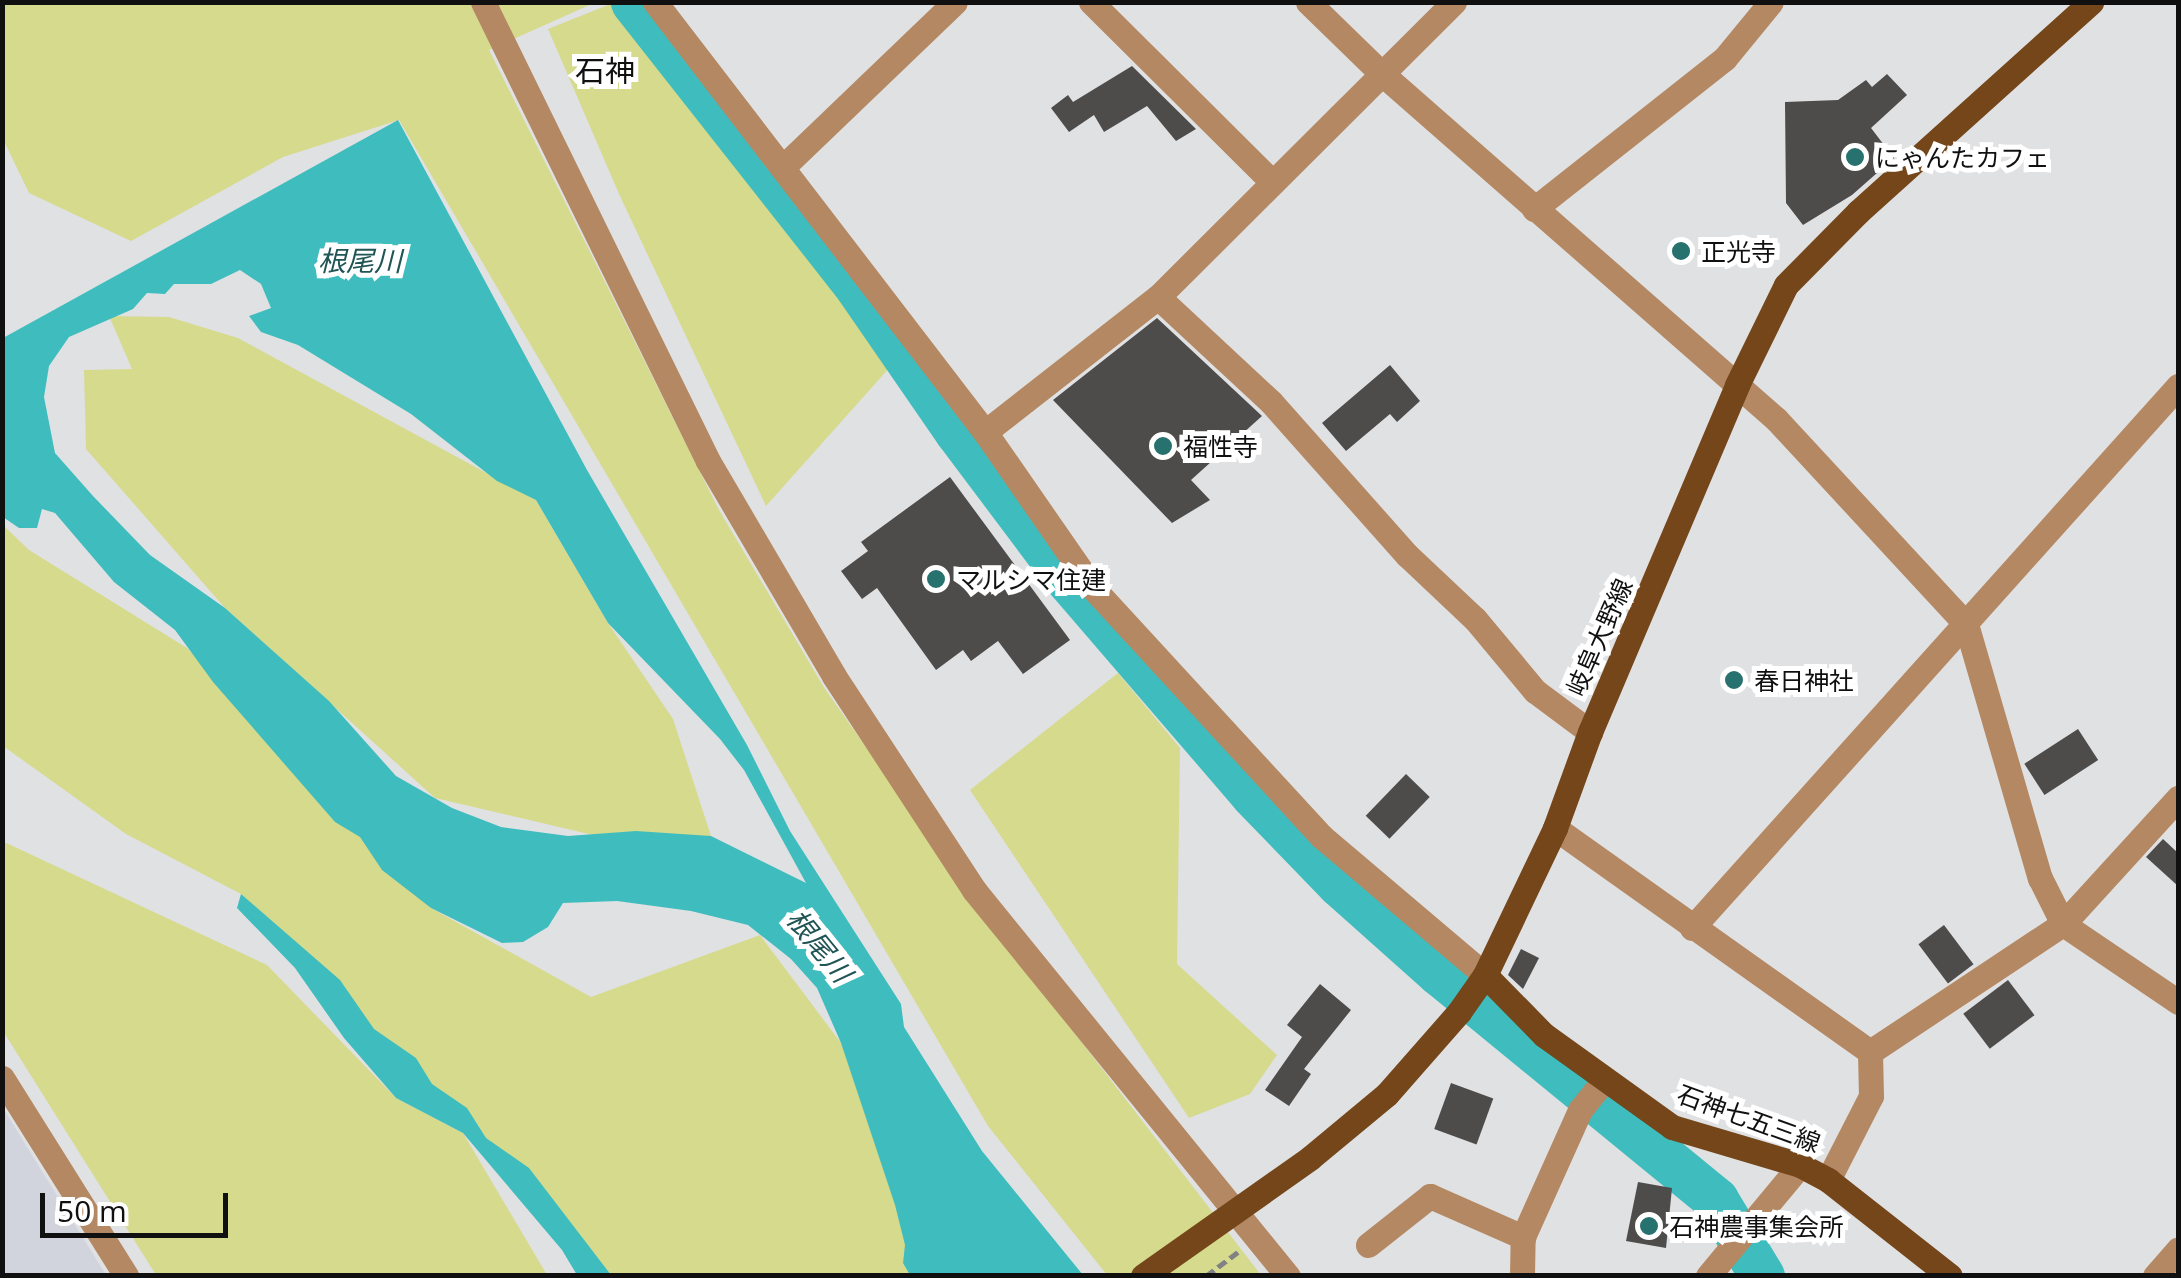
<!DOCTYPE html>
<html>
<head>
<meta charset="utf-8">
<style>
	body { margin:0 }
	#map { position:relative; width:2181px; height:1278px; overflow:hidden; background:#e0e1e3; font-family:"Open Sans","Noto Sans JP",sans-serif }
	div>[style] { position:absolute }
	.built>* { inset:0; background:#d2d4dd }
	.green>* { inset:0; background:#d6da8d }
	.water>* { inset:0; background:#3fbdbe }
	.river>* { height:45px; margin:-22.5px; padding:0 22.5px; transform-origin:22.5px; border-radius:22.5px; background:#3fbdbe }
	.building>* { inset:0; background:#4e4c4b; transform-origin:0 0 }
	.path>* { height:5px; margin-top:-2.5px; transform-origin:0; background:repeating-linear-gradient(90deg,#828284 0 10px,transparent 0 15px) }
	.minor>* { height:25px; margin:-12.5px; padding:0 12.5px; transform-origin:12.5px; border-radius:12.5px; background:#b48862 }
	.major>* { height:25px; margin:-12.5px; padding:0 12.5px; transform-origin:12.5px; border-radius:12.5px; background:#744619 }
	.dots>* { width:28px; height:28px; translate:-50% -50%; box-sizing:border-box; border:5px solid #fff; border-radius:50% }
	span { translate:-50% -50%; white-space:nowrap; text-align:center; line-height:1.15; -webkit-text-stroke:10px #fff; paint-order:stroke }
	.poi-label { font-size:25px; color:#101011 }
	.left { translate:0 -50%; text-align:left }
	.street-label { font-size:25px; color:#101011 }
	.water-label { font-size:28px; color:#205455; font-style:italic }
	.quarter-label { font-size:30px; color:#101011 }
	.frame { position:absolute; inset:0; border:5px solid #101011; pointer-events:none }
	.scale { position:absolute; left:40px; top:1193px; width:188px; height:45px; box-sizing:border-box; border:5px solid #101011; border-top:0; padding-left:12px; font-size:30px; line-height:35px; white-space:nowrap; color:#101011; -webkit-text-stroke:8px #fff; paint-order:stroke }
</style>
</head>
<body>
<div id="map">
	<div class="built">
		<div style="clip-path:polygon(2px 1108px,3px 1108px,106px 1275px,3px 1275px)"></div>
	</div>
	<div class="green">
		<div style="clip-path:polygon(3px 3px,594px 3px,489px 50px,719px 510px,825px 689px,989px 922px,1261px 1275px,1107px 1275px,988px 1126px,399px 120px,283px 157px,131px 241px,29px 193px,3px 139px)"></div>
		<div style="clip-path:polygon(613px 3px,629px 3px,899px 357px,766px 506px,619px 194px,548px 29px)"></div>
		<div style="clip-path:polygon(109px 316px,169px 317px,238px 338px,536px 500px,608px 623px,673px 719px,711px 836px,593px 835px,435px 798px,225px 608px,86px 449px,84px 370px,132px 369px)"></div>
		<div style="clip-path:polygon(2px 524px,29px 550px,187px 648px,431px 908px,591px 997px,760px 935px,841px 1043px,941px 1275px,601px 1275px,241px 894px,126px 834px,3px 746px)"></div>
		<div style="clip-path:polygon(1118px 673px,1180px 748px,1177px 964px,1277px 1055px,1250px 1094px,1189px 1118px,970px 790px)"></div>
		<div style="clip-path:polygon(2px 841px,267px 965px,396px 1098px,463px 1133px,547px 1275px,156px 1275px,3px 1031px)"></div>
	</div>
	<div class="water">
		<div style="clip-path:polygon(evenodd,398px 120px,587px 470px,747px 745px,790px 831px,901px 1004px,904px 1027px,982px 1151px,1083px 1275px,910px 1275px,903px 1263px,905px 1245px,895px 1205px,841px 1043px,817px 988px,791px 959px,748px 925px,691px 911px,617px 901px,563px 903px,548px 927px,523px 942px,502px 943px,431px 908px,382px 870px,360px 837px,335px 822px,213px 682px,175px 630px,114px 582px,55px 513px,42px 509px,37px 528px,19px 528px,3px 517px,3px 338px,398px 120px,240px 270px,261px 284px,271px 308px,249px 316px,261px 332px,298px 345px,411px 414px,497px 481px,536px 500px,608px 623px,720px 739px,744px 770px,806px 883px,711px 836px,636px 831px,568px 836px,501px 827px,452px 808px,396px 776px,329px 701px,225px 608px,150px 555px,93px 496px,55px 453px,44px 397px,49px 366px,69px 337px,133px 309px,147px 293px,165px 294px,174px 284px,211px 284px,240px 270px)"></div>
		<div style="clip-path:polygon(241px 894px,340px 980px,374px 1029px,416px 1058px,432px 1084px,467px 1108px,486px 1138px,529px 1168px,611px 1275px,577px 1275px,562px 1250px,463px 1133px,396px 1098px,344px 1038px,295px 968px,237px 908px)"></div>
	</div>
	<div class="river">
		<div style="left:633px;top:2px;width:362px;rotate:51.8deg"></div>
		<div style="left:857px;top:287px;width:176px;rotate:55.4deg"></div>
		<div style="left:957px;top:432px;width:186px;rotate:53.1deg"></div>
		<div style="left:1069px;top:581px;width:282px;rotate:49.3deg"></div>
		<div style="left:1253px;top:795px;width:124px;rotate:46deg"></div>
		<div style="left:1339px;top:884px;width:134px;rotate:41.7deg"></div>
		<div style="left:1439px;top:973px;width:358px;rotate:39.3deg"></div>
		<div style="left:1716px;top:1200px;width:89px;rotate:58.8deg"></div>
	</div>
	<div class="building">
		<div style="clip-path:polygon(1132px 66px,1196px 129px,1176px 141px,1147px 106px,1104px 132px,1094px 115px,1069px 132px,1051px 108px,1068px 95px,1073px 102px)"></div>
		<div style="clip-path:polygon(1887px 74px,1907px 95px,1871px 128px,1894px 158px,1852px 195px,1803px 225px,1786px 203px,1785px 102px,1838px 100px,1866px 80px,1872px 87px)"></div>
		<div style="clip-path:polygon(1157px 318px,1262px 416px,1191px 480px,1210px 500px,1172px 523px,1053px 400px)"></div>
		<div style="clip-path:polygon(1390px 365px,1420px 401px,1397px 422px,1390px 414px,1346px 451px,1322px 423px)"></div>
		<div style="clip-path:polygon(950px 477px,1070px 640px,1023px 674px,998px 641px,971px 661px,963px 650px,936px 670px,877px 588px,862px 599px,841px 571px,868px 551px,861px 542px)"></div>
		<div style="left:2078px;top:729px;width:37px;height:64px;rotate:57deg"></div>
		<div style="left:1406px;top:774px;width:33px;height:58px;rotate:44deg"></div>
		<div style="clip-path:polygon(2163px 839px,2178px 853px,2178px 886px,2146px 857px)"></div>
		<div style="left:1944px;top:925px;width:49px;height:32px;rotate:53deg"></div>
		<div style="clip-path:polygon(1521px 949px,1539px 958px,1523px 989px,1508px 975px)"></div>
		<div style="left:2008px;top:980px;width:44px;height:56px;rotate:53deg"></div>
		<div style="clip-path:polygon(1320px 984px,1351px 1010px,1304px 1069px,1311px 1074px,1289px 1106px,1265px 1090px,1302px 1037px,1287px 1025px)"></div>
		<div style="left:1451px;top:1083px;width:45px;height:49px;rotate:20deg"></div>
		<div style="clip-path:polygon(1638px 1182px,1672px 1188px,1666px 1248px,1626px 1241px)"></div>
	</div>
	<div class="path">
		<div style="left:1206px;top:1276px;width:40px;rotate:-37deg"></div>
	</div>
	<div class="minor">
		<div style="left:483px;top:2px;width:511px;rotate:63.89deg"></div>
		<div style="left:708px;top:461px;width:249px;rotate:59.6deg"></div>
		<div style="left:834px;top:676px;width:256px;rotate:56.8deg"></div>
		<div style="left:974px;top:890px;width:498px;rotate:50.9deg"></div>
		<div style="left:655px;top:2px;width:542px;rotate:52.5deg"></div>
		<div style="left:985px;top:432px;width:190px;rotate:55.3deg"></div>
		<div style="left:1093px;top:588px;width:337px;rotate:47.4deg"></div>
		<div style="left:1321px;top:836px;width:215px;rotate:40.3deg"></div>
		<div style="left:1091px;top:2px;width:255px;rotate:44.8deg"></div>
		<div style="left:1308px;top:2px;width:100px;rotate:44.2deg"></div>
		<div style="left:1380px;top:72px;width:527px;rotate:41.23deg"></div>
		<div style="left:1776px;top:419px;width:280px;rotate:47.2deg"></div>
		<div style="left:1966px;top:624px;width:265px;rotate:73.8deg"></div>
		<div style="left:2040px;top:878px;width:51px;rotate:63.4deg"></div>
		<div style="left:2063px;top:924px;width:139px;rotate:34.1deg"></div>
		<div style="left:783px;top:167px;width:238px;rotate:-43.8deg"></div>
		<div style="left:1534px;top:209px;width:243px;rotate:-38.3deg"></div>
		<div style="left:1725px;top:58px;width:72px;rotate:-50.6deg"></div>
		<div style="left:1158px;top:297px;width:154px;rotate:42.9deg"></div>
		<div style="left:1271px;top:402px;width:205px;rotate:48.4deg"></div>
		<div style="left:1407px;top:555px;width:93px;rotate:43.3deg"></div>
		<div style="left:1475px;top:619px;width:94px;rotate:50.2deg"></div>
		<div style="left:1535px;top:691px;width:69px;rotate:36.7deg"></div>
		<div style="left:985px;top:432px;width:219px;rotate:-38deg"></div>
		<div style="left:1158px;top:297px;width:418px;rotate:-44.9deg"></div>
		<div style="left:1555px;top:828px;width:387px;rotate:35.4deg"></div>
		<div style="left:1692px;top:928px;width:728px;rotate:-48.12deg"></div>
		<div style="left:1870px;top:1052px;width:232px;rotate:-33.6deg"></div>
		<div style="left:2063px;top:924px;width:171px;rotate:-47.6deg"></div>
		<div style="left:2px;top:1078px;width:234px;rotate:57.9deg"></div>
		<div style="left:1828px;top:1180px;width:94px;rotate:-62.9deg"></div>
		<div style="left:1871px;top:1096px;width:44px;rotate:-91.3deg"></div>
		<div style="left:1368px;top:1245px;width:79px;rotate:-38.3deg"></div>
		<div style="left:1430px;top:1196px;width:102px;rotate:23.8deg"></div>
		<div style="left:1522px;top:1276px;width:39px;rotate:-89deg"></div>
		<div style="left:1523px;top:1237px;width:139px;rotate:-65.8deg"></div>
		<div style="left:1580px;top:1110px;width:38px;rotate:-51deg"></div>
		<div style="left:1708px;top:1276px;width:144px;rotate:-50.3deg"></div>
		<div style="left:2155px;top:1276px;width:35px;rotate:-49deg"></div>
	</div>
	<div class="major">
		<div style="left:1485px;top:975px;width:84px;rotate:45.5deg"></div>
		<div style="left:1544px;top:1035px;width:158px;rotate:35.7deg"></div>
		<div style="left:1672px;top:1127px;width:134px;rotate:16.5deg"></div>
		<div style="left:1800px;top:1165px;width:32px;rotate:28deg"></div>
		<div style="left:1828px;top:1180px;width:155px;rotate:38.2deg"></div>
		<div style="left:1143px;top:1276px;width:204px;rotate:-35.2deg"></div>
		<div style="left:1310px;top:1158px;width:100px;rotate:-39.7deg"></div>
		<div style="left:1387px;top:1094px;width:109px;rotate:-48.7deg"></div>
		<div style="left:1459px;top:1012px;width:45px;rotate:-54.9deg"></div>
		<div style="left:1485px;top:975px;width:163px;rotate:-64.5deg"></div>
		<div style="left:1555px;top:828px;width:102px;rotate:-70deg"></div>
		<div style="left:1590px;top:732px;width:377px;rotate:-67deg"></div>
		<div style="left:1737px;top:385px;width:111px;rotate:-63.9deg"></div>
		<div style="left:1786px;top:285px;width:103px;rotate:-45.4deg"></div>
		<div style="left:1858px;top:212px;width:314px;rotate:-42deg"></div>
	</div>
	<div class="dots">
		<div style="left:1855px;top:157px;background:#27716e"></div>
		<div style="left:1681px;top:251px;background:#27716e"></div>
		<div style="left:1163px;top:446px;background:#27716e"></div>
		<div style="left:936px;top:579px;background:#27716e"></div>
		<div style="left:1734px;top:680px;background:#27716e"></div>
		<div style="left:1649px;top:1226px;background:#27716e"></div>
	</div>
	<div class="poi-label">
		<span class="left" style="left:1875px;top:157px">にゃんたカフェ</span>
		<span class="left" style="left:1701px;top:251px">正光寺</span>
		<span class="left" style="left:1183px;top:446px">福性寺</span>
		<span class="left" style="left:956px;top:579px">マルシマ住建</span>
		<span class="left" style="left:1754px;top:680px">春日神社</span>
		<span class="left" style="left:1669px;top:1226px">石神農事集会所</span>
	</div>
	<div class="street-label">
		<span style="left:1599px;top:637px;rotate:-66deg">岐阜大野線</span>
		<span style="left:1749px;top:1118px;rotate:20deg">石神七五三線</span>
	</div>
	<div class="water-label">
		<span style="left:360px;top:260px">根尾川</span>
		<span style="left:820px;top:945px;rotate:51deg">根尾川</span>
	</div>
	<div class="quarter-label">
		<span style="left:605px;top:71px">石神</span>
	</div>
	<div class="frame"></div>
	<div class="scale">50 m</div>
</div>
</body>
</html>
